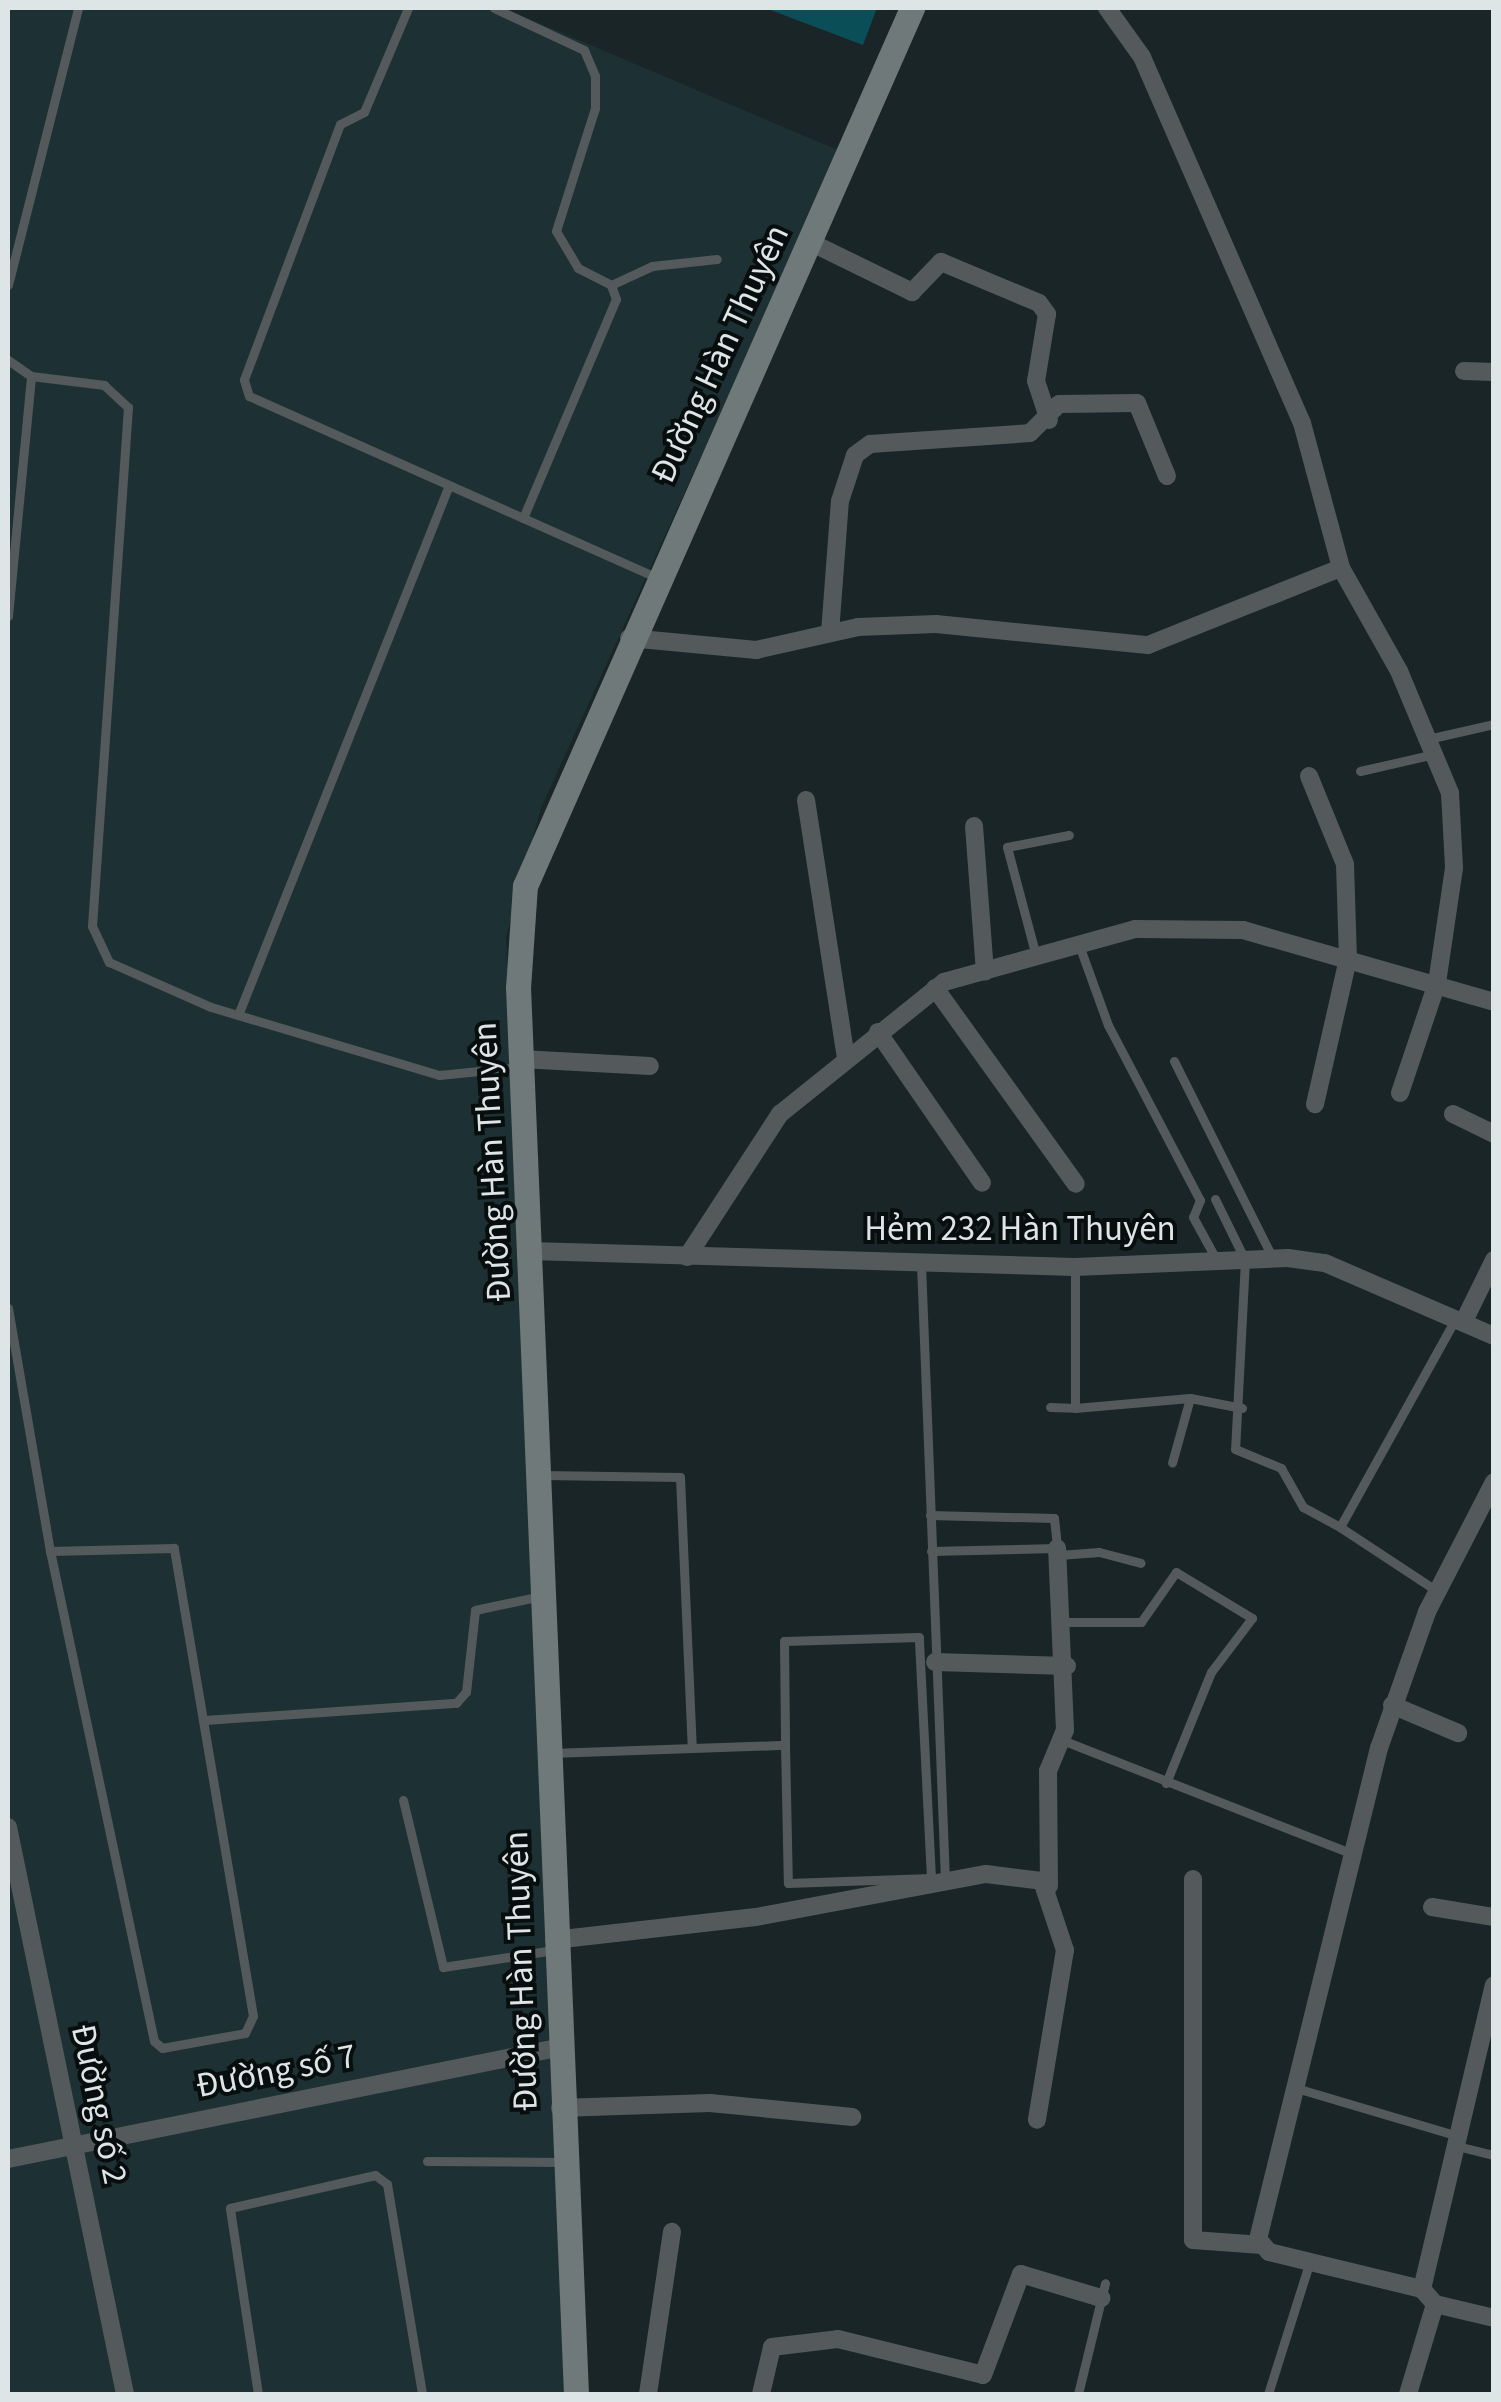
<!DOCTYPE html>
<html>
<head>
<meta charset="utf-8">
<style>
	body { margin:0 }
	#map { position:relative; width:1501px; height:2402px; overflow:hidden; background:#192527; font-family:"Source Sans 3",sans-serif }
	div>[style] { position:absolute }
	.built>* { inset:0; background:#1d3134 }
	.building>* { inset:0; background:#0a4e58 }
	.lane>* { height:9px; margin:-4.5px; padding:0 4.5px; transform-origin:4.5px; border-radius:4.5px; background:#545a5b }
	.street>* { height:18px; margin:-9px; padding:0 9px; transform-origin:9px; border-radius:9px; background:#545a5b }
	.secondary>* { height:25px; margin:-12.5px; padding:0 12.5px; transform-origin:12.5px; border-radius:12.5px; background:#70797a }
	span { translate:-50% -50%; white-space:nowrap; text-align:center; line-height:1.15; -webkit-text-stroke:8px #080d0e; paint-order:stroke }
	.street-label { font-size:35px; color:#dde5e6 }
	.frame { position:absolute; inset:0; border:10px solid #dde5e6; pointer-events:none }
</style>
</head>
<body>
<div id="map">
	<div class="built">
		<div style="clip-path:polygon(8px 8px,503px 8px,840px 151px,541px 808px,506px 937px,565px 2394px,8px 2394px)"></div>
	</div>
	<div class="building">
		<div style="clip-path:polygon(765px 8px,877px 8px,863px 45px)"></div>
	</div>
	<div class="lane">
		<div style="left:408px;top:8px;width:113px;rotate:112.9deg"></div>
		<div style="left:364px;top:112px;width:27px;rotate:153deg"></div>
		<div style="left:340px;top:124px;width:273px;rotate:110.6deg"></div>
		<div style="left:244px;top:380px;width:17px;rotate:73deg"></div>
		<div style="left:249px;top:396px;width:445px;rotate:24deg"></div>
		<div style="left:494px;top:8px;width:99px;rotate:25deg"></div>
		<div style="left:584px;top:50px;width:28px;rotate:67deg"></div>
		<div style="left:595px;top:76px;width:32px;rotate:90deg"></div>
		<div style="left:595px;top:108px;width:129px;rotate:107.6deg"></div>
		<div style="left:556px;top:231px;width:43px;rotate:59.3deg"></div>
		<div style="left:578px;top:268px;width:37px;rotate:27deg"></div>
		<div style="left:611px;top:285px;width:45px;rotate:-24.9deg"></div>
		<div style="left:652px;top:266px;width:65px;rotate:-6.1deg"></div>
		<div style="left:8px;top:285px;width:286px;rotate:-75.8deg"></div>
		<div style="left:8px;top:360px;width:28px;rotate:35deg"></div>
		<div style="left:31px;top:376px;width:74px;rotate:7deg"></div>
		<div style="left:104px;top:385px;width:33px;rotate:43deg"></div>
		<div style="left:128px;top:407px;width:520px;rotate:93.97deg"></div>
		<div style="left:92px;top:926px;width:40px;rotate:65deg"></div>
		<div style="left:109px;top:962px;width:111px;rotate:23.8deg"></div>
		<div style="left:211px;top:1007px;width:238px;rotate:16.6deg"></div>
		<div style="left:439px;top:1075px;width:80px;rotate:-5.7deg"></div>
		<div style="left:523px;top:518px;width:238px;rotate:-67deg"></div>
		<div style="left:616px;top:299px;width:15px;rotate:-110deg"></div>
		<div style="left:8px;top:616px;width:241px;rotate:-84.5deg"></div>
		<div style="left:1428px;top:739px;width:68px;rotate:-12.8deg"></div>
		<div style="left:1360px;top:771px;width:76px;rotate:-12.9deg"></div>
		<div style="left:1079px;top:945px;width:85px;rotate:70.1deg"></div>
		<div style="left:1108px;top:1025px;width:198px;rotate:62.3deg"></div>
		<div style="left:1200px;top:1200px;width:18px;rotate:112deg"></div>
		<div style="left:1193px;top:1217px;width:48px;rotate:61.3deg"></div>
		<div style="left:1036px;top:956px;width:113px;rotate:-104.9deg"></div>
		<div style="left:1007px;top:847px;width:63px;rotate:-11deg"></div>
		<div style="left:238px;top:1015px;width:570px;rotate:-68.29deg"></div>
		<div style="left:1174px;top:1061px;width:221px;rotate:63.4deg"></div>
		<div style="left:1215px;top:1199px;width:68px;rotate:63.8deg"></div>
		<div style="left:1245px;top:1260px;width:189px;rotate:93deg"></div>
		<div style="left:1235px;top:1449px;width:50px;rotate:22.4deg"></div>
		<div style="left:1281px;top:1468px;width:45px;rotate:60.6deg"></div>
		<div style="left:1303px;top:1507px;width:42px;rotate:28.4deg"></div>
		<div style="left:921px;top:1264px;width:617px;rotate:87.77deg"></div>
		<div style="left:8px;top:1308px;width:247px;rotate:80.2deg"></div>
		<div style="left:50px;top:1551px;width:501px;rotate:78.02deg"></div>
		<div style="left:154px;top:2041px;width:11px;rotate:41deg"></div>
		<div style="left:162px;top:2048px;width:84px;rotate:-10.2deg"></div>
		<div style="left:245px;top:2033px;width:19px;rotate:-65deg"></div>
		<div style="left:253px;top:2016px;width:475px;rotate:-99.6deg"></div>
		<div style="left:174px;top:1548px;width:124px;rotate:178.6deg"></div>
		<div style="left:1190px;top:1398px;width:53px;rotate:10.9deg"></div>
		<div style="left:1050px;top:1407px;width:25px;rotate:2deg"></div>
		<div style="left:1075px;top:1408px;width:141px;rotate:-90deg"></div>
		<div style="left:1075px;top:1408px;width:115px;rotate:-5deg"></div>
		<div style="left:1190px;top:1398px;width:67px;rotate:105.5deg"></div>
		<div style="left:542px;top:1475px;width:138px;rotate:0.8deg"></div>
		<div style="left:680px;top:1477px;width:271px;rotate:87.5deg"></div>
		<div style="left:930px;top:1515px;width:124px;rotate:1.4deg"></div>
		<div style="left:1054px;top:1518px;width:30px;rotate:84deg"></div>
		<div style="left:1057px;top:1548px;width:126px;rotate:178.6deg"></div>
		<div style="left:1059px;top:1555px;width:40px;rotate:-4.3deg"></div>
		<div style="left:1099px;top:1552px;width:43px;rotate:14.7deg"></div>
		<div style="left:1437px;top:1591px;width:116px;rotate:-146.6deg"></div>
		<div style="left:1340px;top:1527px;width:239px;rotate:-61deg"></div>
		<div style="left:1058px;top:1622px;width:83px"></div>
		<div style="left:1141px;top:1622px;width:61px;rotate:-55deg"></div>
		<div style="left:1176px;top:1572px;width:89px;rotate:31.2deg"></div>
		<div style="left:1252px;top:1618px;width:68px;rotate:127.2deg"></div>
		<div style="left:1211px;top:1672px;width:120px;rotate:112.1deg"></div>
		<div style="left:205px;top:1720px;width:252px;rotate:-3.9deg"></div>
		<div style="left:456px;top:1703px;width:15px;rotate:-48deg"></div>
		<div style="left:466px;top:1692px;width:82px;rotate:-83.7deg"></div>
		<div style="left:475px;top:1610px;width:67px;rotate:-12deg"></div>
		<div style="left:1062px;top:1740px;width:307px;rotate:21.4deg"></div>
		<div style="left:551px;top:1753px;width:234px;rotate:-2deg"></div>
		<div style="left:785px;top:1745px;width:138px;rotate:88.8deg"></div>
		<div style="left:788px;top:1883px;width:143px;rotate:-2deg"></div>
		<div style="left:931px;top:1878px;width:241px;rotate:-92.9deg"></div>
		<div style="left:919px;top:1637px;width:135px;rotate:178.3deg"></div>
		<div style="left:784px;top:1641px;width:104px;rotate:89.4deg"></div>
		<div style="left:403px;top:1800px;width:172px;rotate:76.5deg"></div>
		<div style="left:443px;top:1967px;width:112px;rotate:-8.7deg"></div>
		<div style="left:1296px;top:2088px;width:169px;rotate:16.5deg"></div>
		<div style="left:1457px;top:2146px;width:38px;rotate:14deg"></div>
		<div style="left:427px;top:2161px;width:136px;rotate:0.4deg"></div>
		<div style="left:258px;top:2394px;width:188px;rotate:-98.6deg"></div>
		<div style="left:230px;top:2208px;width:149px;rotate:-12.8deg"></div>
		<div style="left:375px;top:2175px;width:15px;rotate:37deg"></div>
		<div style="left:387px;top:2184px;width:213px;rotate:80.5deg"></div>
		<div style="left:1078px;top:2394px;width:114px;rotate:-76.3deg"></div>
		<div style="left:1268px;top:2394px;width:136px;rotate:-72.5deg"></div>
	</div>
	<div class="street">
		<div style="left:1107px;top:8px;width:60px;rotate:54.5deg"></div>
		<div style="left:1142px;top:57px;width:399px;rotate:66.4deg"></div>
		<div style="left:1302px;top:423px;width:150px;rotate:74.9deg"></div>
		<div style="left:1341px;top:568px;width:118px;rotate:60.6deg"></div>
		<div style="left:1399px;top:671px;width:132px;rotate:67.3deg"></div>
		<div style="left:1450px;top:793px;width:75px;rotate:86.9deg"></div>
		<div style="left:1454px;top:868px;width:116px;rotate:98.4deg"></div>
		<div style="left:1437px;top:983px;width:116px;rotate:108.6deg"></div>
		<div style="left:810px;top:242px;width:114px;rotate:26.1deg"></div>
		<div style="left:912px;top:292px;width:42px;rotate:-46deg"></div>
		<div style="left:941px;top:262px;width:106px;rotate:22.7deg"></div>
		<div style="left:1039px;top:303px;width:14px;rotate:54deg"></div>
		<div style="left:1047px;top:314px;width:68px;rotate:99.3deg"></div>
		<div style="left:1036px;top:381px;width:41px;rotate:71.6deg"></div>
		<div style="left:1464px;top:371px;width:30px;rotate:2deg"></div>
		<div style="left:830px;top:633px;width:132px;rotate:-85.7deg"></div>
		<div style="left:840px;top:501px;width:48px;rotate:-71.9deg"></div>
		<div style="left:855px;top:455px;width:19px;rotate:-36deg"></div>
		<div style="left:870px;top:444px;width:160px;rotate:-3.9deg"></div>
		<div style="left:1030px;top:433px;width:41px;rotate:-45deg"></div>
		<div style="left:1059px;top:404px;width:78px;rotate:-0.7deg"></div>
		<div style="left:1137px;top:403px;width:79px;rotate:67.7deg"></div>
		<div style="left:629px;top:638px;width:128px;rotate:5.4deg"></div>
		<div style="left:756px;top:650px;width:105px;rotate:-12.7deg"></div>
		<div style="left:858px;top:627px;width:78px;rotate:-2.2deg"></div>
		<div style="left:936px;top:624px;width:213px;rotate:5.7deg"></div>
		<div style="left:1148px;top:645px;width:208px;rotate:-21.8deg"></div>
		<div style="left:1309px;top:776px;width:95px;rotate:67.8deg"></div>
		<div style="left:1345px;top:864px;width:95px;rotate:88.2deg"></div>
		<div style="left:1348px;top:959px;width:149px;rotate:102.8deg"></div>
		<div style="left:806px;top:800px;width:262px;rotate:81.2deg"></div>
		<div style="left:974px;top:826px;width:146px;rotate:85.7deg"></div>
		<div style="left:935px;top:988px;width:241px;rotate:54.3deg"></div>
		<div style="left:878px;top:1032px;width:183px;rotate:55.4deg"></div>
		<div style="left:521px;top:1059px;width:129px;rotate:3.1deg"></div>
		<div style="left:1453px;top:1114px;width:46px;rotate:26deg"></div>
		<div style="left:531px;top:1251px;width:544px;rotate:1.68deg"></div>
		<div style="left:1075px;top:1267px;width:213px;rotate:-2.4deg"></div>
		<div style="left:1288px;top:1258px;width:37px;rotate:8deg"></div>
		<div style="left:1325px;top:1263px;width:184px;rotate:23.4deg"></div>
		<div style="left:687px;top:1257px;width:171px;rotate:-57deg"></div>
		<div style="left:780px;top:1114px;width:211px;rotate:-38.8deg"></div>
		<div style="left:944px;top:982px;width:198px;rotate:-15.5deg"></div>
		<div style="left:1135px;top:929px;width:108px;rotate:0.5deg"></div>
		<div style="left:1243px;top:930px;width:261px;rotate:16deg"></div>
		<div style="left:1465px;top:1319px;width:66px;rotate:-63.8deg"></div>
		<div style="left:1494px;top:1482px;width:146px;rotate:117.3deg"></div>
		<div style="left:1427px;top:1612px;width:144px;rotate:109.4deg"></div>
		<div style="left:1379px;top:1748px;width:506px;rotate:103.84deg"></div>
		<div style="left:1258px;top:2239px;width:17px;rotate:50deg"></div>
		<div style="left:1269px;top:2252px;width:157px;rotate:13.6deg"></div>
		<div style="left:1422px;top:2289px;width:20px;rotate:49deg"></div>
		<div style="left:1435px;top:2304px;width:61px;rotate:13.3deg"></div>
		<div style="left:935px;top:1662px;width:132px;rotate:1.7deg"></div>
		<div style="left:1392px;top:1705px;width:72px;rotate:23deg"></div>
		<div style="left:8px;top:1827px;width:579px;rotate:78.34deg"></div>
		<div style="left:1193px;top:1879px;width:361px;rotate:90deg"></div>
		<div style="left:1193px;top:2240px;width:69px;rotate:4.1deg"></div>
		<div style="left:1049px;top:1886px;width:115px;rotate:-90.5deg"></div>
		<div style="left:1048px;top:1771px;width:44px;rotate:-67.5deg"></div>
		<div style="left:1065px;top:1730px;width:182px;rotate:-92.5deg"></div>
		<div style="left:1432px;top:1907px;width:63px;rotate:9.2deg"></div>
		<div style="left:554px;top:1940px;width:203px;rotate:-6.5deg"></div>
		<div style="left:756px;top:1917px;width:234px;rotate:-10.6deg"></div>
		<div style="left:986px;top:1874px;width:56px;rotate:7.1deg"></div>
		<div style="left:1042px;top:1881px;width:73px;rotate:71.6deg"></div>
		<div style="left:1065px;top:1950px;width:172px;rotate:99.4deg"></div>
		<div style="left:560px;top:2108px;width:150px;rotate:-1.9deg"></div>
		<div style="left:710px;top:2103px;width:143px;rotate:5.6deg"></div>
		<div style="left:8px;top:2159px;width:560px;rotate:-11.43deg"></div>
		<div style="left:1422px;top:2289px;width:312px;rotate:-76.7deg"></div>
		<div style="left:648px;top:2394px;width:164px;rotate:-81.6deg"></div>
		<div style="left:761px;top:2394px;width:48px;rotate:-76.8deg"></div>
		<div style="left:772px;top:2347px;width:66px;rotate:-6.9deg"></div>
		<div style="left:838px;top:2339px;width:149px;rotate:13.9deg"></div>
		<div style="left:983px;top:2375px;width:108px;rotate:-69.4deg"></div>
		<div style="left:1021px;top:2274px;width:84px;rotate:16.7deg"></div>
		<div style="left:1408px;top:2394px;width:94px;rotate:-73.3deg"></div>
	</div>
	<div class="secondary">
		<div style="left:576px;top:2394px;width:1407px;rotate:-92.36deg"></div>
		<div style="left:518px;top:988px;width:102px;rotate:-86.1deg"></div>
		<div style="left:525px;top:886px;width:960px;rotate:-66.21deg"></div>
	</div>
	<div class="street-label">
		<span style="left:720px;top:354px;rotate:-65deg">Đường Hàn Thuyên</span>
		<span style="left:492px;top:1162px;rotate:-93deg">Đường Hàn Thuyên</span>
		<span style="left:1020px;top:1229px">Hẻm 232 Hàn Thuyên</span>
		<span style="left:521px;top:1971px;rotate:-92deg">Đường Hàn Thuyên</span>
		<span style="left:276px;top:2071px;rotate:-11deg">Đường số 7</span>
		<span style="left:99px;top:2104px;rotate:78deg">Đường số 2</span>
	</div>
	<div class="frame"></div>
</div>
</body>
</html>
